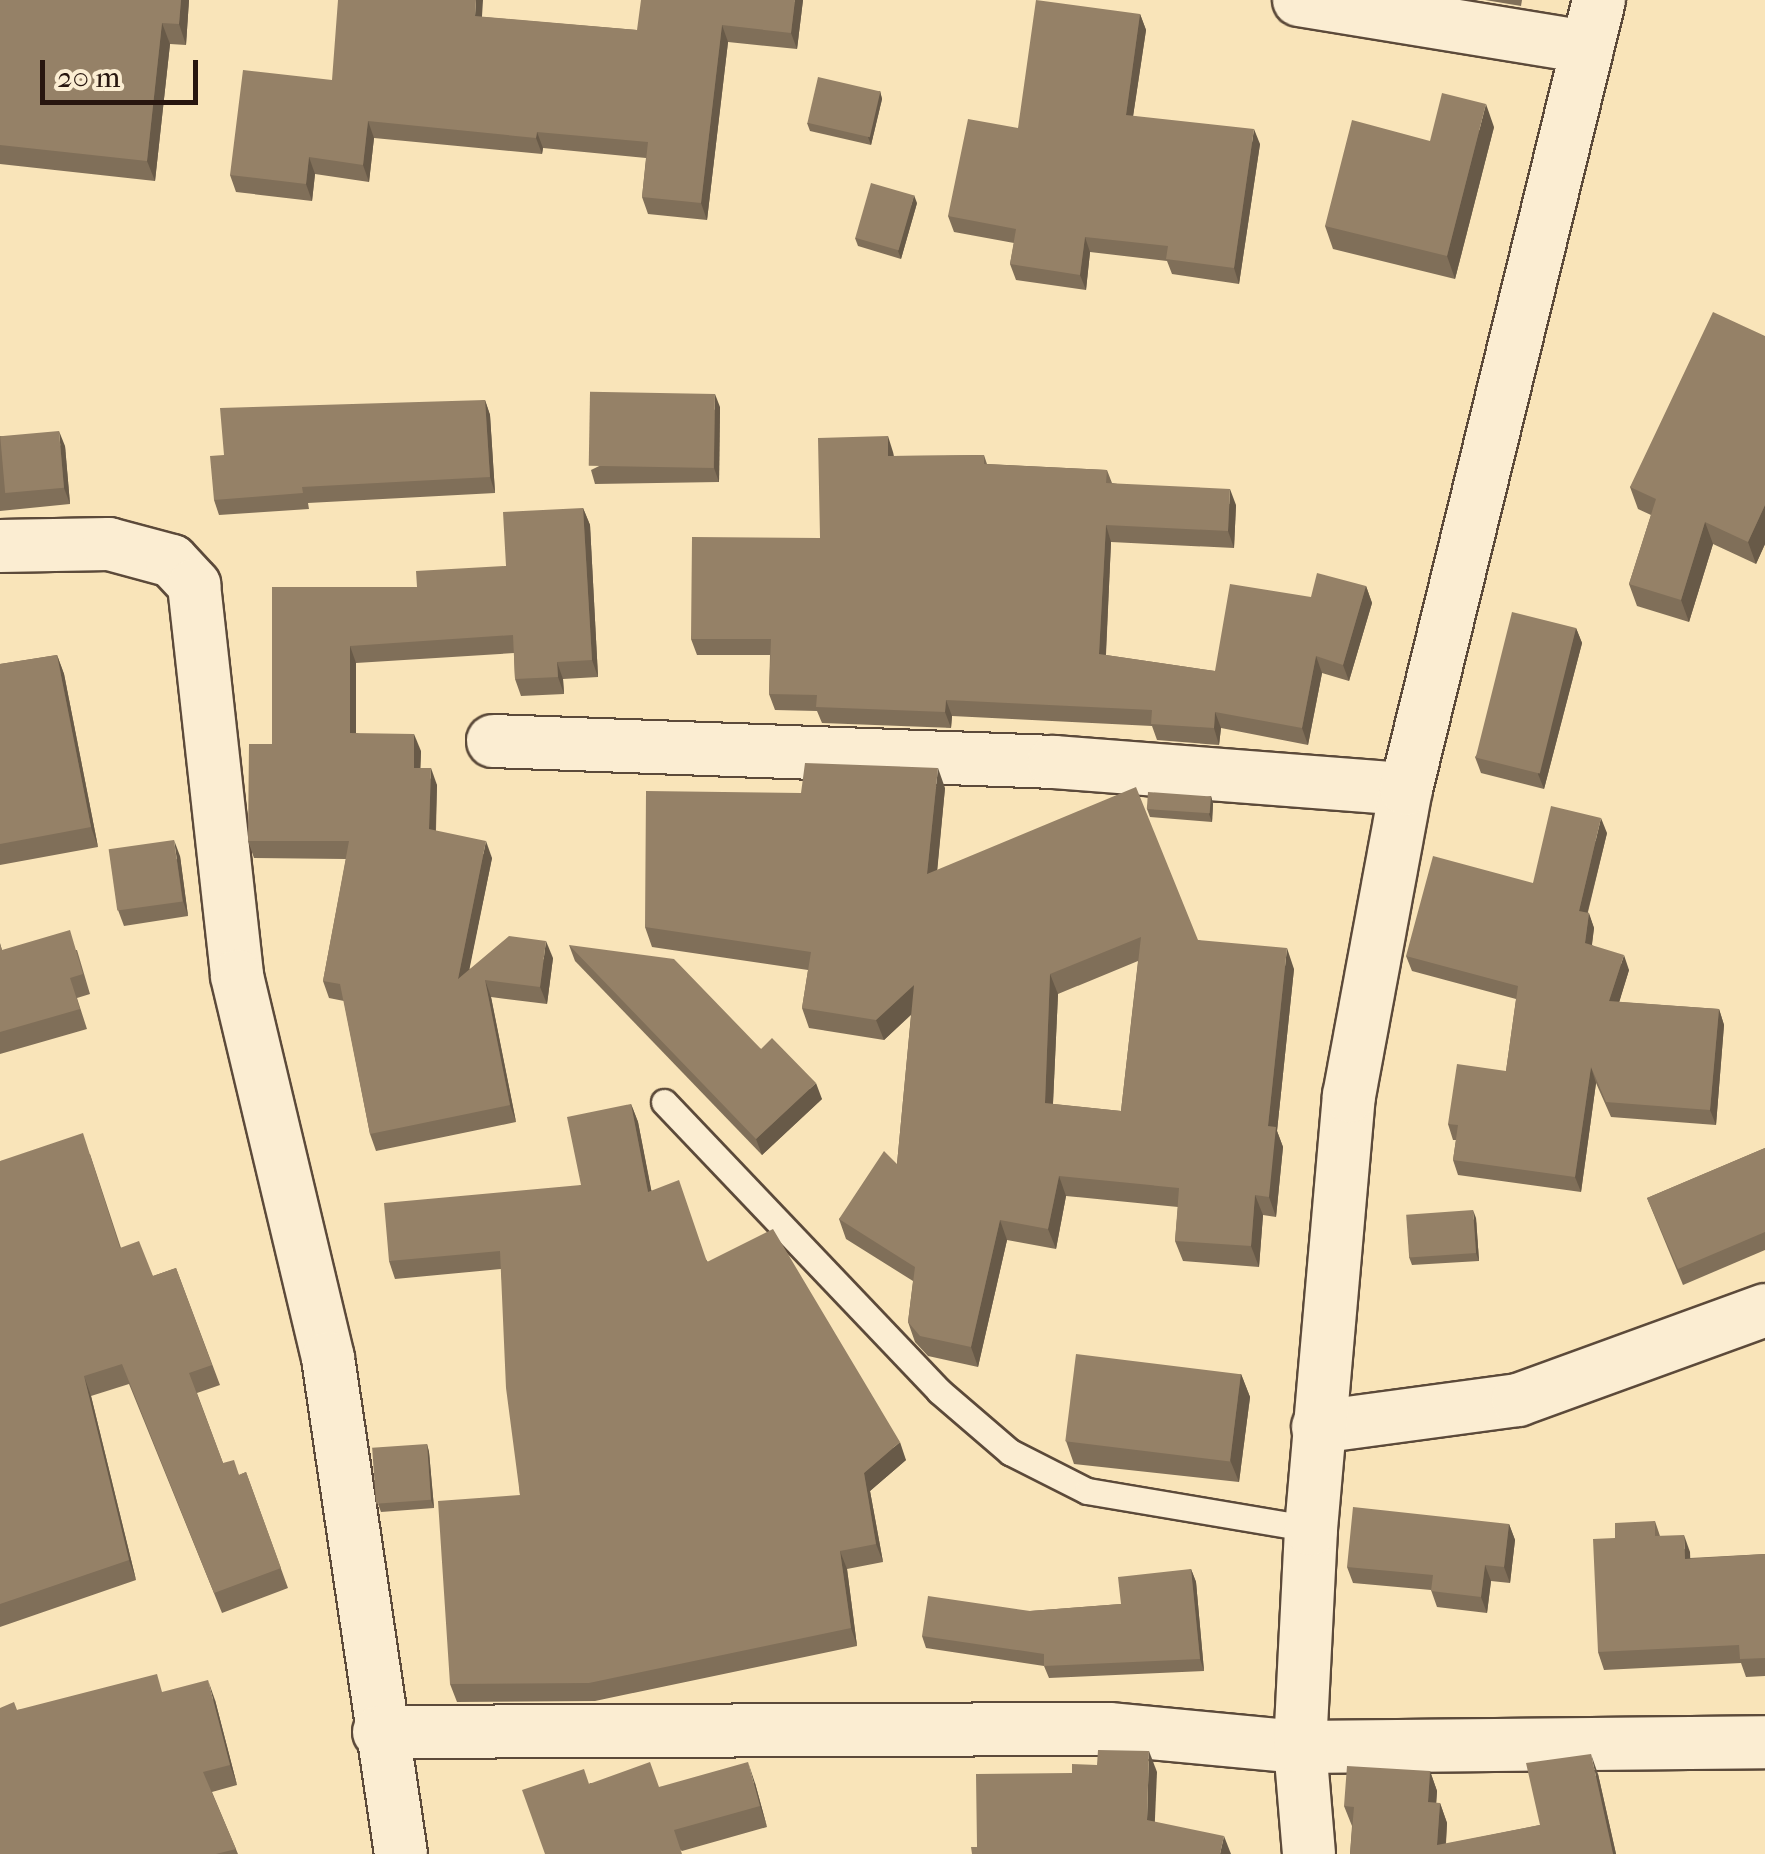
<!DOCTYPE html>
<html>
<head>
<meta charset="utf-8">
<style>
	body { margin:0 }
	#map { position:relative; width:1765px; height:1854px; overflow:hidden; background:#f9e4b9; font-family:"IM FELL French Canon",serif }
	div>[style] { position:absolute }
	.roads { filter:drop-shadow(2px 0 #5c4a3a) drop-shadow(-2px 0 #5c4a3a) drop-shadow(0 2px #5c4a3a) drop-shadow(0 -2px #5c4a3a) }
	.lane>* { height:25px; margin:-12.5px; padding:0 12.5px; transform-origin:12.5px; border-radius:12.5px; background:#fbedd2 }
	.street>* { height:52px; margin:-26px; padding:0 26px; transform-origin:26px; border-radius:26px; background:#fbedd2 }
	.wall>* { inset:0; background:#806f59 }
	.shaded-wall>* { inset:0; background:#685a48 }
	.building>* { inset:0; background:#958167; transform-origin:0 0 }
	span { translate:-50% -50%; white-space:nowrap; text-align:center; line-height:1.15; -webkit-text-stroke:8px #fbedd2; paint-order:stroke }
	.scale { position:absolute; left:40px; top:60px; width:158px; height:45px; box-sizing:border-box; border:5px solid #28160f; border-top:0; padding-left:12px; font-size:30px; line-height:35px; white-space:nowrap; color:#28160f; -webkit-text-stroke:8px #fbedd2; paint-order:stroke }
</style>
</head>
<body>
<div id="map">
	<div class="roads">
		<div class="lane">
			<div style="left:664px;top:1102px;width:399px;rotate:46.4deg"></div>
			<div style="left:939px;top:1391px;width:94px;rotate:40.7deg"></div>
			<div style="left:1010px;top:1452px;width:86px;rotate:26.9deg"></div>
			<div style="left:1087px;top:1491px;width:227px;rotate:9.6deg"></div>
		</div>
		<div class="street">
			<div style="left:1299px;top:0;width:292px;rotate:9.3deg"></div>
			<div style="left:0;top:546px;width:109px;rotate:-1.1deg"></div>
			<div style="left:109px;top:544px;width:65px;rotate:15.1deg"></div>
			<div style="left:172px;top:561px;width:33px;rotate:47deg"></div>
			<div style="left:194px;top:585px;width:393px;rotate:83.7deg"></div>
			<div style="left:237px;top:976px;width:393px;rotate:76.6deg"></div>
			<div style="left:328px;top:1358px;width:501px;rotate:81.63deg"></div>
			<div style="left:493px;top:741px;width:561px;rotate:2.14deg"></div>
			<div style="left:1054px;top:762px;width:353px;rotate:4.4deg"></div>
			<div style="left:1318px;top:1427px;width:202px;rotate:-7.7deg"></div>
			<div style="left:1518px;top:1400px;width:263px;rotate:-20deg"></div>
			<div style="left:379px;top:1732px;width:730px;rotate:-0.24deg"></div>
			<div style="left:1109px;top:1729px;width:192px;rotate:5.4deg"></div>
			<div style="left:1300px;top:1747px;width:465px;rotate:-0.6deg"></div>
			<div style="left:1309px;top:1854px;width:107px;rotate:-94.8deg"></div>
			<div style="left:1300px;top:1747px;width:218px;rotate:-87.1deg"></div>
			<div style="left:1311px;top:1529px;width:435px;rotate:-85deg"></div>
			<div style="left:1349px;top:1096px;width:312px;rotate:-79.5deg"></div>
			<div style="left:1406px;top:789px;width:812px;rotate:-76.25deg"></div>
		</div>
	</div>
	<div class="wall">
		<div style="clip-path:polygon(0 0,189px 0,186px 45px,170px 44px,155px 181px,0 164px)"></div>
		<div style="clip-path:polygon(803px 0,797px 49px,728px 42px,707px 220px,648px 214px,642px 197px,646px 158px,543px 148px,542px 154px,374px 138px,369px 182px,315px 174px,312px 201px,236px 192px,230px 175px,332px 80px,482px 17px,637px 30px)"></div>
		<div style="clip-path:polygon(1485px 0,1522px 0,1521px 6px)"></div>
		<div style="clip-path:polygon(1140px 14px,1146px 30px,1133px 116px,1260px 144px,1239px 284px,1172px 274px,1167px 261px,1090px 252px,1086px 290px,1016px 280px,1010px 264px,1014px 243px,954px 232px,948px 216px,1018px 128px)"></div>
		<div style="clip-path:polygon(880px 91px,882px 99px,871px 145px,810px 131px,807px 123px)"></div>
		<div style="clip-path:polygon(1494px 127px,1455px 279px,1333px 249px,1325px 226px,1430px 141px)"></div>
		<div style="clip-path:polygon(917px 203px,901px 259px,858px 246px,855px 238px)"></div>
		<div style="clip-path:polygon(1765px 336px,1765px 544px,1756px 564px,1713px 544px,1689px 622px,1637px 606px,1629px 584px,1651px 515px,1638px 509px,1630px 487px)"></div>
		<div style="clip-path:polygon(485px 400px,490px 415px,495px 493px,308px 503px,309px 509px,219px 515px,214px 500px,224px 455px)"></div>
		<div style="clip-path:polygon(720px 407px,719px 482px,595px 484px,591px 470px)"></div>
		<div style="clip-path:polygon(0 436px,65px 446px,70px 504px,0 511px)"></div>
		<div style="clip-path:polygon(893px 452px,894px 456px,984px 455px,987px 464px,1107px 470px,1112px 483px,1236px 505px,1234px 548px,1111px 542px,1106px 655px,1215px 671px,1311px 597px,1366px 586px,1372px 603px,1349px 681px,1322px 673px,1308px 745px,1221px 728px,1219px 745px,1157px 740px,1152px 726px,952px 716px,951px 728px,822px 723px,817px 711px,775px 710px,769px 694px,770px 655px,697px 655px,691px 639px,820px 538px)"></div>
		<div style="clip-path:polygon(583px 508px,590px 525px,598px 677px,563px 679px,564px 694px,521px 696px,515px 679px,514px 653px,356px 663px,356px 733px,421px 751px,420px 768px,437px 785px,436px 831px,492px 858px,469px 969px,553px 958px,547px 1004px,491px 997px,516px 1122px,376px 1151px,370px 1134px,344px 1001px,329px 998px,323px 981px,346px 859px,254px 858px,248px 841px,272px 744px,272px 587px,417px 587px,506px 566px)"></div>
		<div style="clip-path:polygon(1576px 628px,1582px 643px,1544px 789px,1481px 773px,1475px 757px)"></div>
		<div style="clip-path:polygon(57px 655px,64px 674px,98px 847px,0 865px,0 664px)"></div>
		<div style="clip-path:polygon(evenodd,945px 788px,937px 870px,1198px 940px,1294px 969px,1277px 1131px,1283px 1147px,1276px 1217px,1263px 1215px,1259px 1267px,1183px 1261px,1175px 1241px,1178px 1207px,1066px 1196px,1056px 1249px,1007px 1240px,978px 1367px,928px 1356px,915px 1342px,908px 1322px,913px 1281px,846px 1239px,839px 1219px,897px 1164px,911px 1015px,884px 1040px,809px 1028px,802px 1008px,808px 970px,652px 947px,645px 927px,801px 793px,945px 788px,1138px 961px,1121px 1111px,1053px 1104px,1058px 994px,1138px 961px)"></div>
		<div style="clip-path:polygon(1211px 796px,1213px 804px,1212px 822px,1150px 817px,1147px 809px)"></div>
		<div style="clip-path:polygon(1607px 833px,1588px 912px,1594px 928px,1592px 945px,1629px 970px,1619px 1002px,1719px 1009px,1724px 1025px,1716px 1125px,1611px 1117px,1596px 1083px,1581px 1192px,1458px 1175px,1453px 1160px,1456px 1140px,1453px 1140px,1448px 1124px,1506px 1071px,1516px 999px,1412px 971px,1406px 956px,1533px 883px)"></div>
		<div style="clip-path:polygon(180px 856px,188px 916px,124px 926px,118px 910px)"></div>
		<div style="clip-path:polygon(0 943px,2px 950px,77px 950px,90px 994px,77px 998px,87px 1029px,0 1054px)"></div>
		<div style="clip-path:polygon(569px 945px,761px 1049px,822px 1099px,762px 1155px,575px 961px)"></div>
		<div style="clip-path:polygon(631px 1104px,638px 1122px,651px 1190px,708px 1262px,906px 1460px,870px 1491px,883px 1562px,847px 1569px,857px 1646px,595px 1701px,457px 1702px,450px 1684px,520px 1495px,501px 1269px,395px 1279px,389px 1261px,581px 1185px)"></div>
		<div style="clip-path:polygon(1765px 1148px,1765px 1250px,1683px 1285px,1647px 1198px)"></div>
		<div style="clip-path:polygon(90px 1154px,121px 1248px,153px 1276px,176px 1268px,220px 1385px,197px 1393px,223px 1463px,239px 1475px,246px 1472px,288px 1588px,222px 1613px,129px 1384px,91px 1396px,136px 1580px,0 1627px,0 1161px)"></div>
		<div style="clip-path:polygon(1476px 1218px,1479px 1261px,1412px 1265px,1409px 1257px)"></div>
		<div style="clip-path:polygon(1241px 1374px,1250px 1397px,1239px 1482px,1074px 1464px,1066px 1441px)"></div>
		<div style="clip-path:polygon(427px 1444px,429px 1452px,434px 1508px,381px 1512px,378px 1504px)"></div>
		<div style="clip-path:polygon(1655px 1521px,1660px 1536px,1690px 1552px,1690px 1558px,1765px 1554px,1765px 1676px,1746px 1677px,1741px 1663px,1604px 1670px,1598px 1652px,1615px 1538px)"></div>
		<div style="clip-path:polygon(1509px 1524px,1515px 1540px,1510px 1583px,1491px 1581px,1487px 1613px,1437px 1607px,1431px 1590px,1353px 1583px,1347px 1567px)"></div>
		<div style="clip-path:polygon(1191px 1569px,1196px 1582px,1204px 1671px,1049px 1678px,1044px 1666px,926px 1648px,922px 1636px,1030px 1611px,1121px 1604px)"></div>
		<div style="clip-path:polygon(164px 1692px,215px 1700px,237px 1785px,212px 1792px,238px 1854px,0 1854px,17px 1710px)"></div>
		<div style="clip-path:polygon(1430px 1771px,1437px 1791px,1436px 1803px,1440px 1803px,1447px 1823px,1446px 1844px,1540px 1825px,1598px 1774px,1616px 1854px,1350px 1854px,1352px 1826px,1344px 1806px)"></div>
		<div style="clip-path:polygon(589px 1783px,659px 1787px,755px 1783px,767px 1827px,682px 1851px)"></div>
	</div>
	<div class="shaded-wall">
		<div style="clip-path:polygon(181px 0,189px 0,186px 45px,179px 24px)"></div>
		<div style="clip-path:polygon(476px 0,483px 0,481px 33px,475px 16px)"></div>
		<div style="clip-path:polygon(795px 0,803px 0,797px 49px,791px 33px)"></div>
		<div style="clip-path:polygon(1140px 14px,1146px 30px,1131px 130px,1126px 115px)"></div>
		<div style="clip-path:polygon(162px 23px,170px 44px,155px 181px,147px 161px)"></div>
		<div style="clip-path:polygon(722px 25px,728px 42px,707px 220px,701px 203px)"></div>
		<div style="clip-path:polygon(880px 91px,882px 99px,871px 145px,868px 137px)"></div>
		<div style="clip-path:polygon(1486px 104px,1494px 127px,1455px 279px,1447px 256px)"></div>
		<div style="clip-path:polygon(368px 121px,374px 138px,369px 182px,363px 165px)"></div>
		<div style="clip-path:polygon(1254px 129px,1260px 144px,1239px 284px,1234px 268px)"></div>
		<div style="clip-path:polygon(537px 132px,543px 148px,542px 154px,536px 138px)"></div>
		<div style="clip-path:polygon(309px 157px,315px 174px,312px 201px,306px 184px)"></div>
		<div style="clip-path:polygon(914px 195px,917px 203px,901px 259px,898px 251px)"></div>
		<div style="clip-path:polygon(1085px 237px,1090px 252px,1086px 290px,1080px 275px)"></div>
		<div style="clip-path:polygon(715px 394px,720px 407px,719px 482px,714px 468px)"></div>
		<div style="clip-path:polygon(485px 400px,490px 415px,495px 493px,490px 477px)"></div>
		<div style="clip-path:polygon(59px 431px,65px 446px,70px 504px,64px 488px)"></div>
		<div style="clip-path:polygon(888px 436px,893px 452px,894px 472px,888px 456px)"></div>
		<div style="clip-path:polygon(1230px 489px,1236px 505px,1234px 548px,1228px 531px)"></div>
		<div style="clip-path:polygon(1765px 505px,1765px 544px,1756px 564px,1748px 542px)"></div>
		<div style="clip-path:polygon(583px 508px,590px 525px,598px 677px,592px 660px)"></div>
		<div style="clip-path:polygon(1705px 522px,1713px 544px,1689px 622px,1681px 600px)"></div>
		<div style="clip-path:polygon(1106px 525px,1111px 542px,1105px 670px,1099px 654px)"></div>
		<div style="clip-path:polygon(1366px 586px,1372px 603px,1349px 681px,1343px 665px)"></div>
		<div style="clip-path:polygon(1576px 628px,1582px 643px,1544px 789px,1538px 774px)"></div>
		<div style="clip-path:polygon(350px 646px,356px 663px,356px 750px,350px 733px)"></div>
		<div style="clip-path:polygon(57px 655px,64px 674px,98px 847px,91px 827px)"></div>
		<div style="clip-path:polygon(1316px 656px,1322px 673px,1308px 745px,1302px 728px)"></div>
		<div style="clip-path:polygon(557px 662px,563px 679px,564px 694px,558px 677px)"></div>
		<div style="clip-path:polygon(946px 700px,952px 716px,951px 728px,945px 712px)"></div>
		<div style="clip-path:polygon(1215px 712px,1221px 728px,1219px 745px,1214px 728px)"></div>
		<div style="clip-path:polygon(414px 734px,421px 751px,420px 785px,414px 768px)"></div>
		<div style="clip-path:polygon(431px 768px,437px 785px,435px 846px,429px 829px)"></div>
		<div style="clip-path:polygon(938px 768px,945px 788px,935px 894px,927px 874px)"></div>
		<div style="clip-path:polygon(1211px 796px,1213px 804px,1212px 822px,1209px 814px)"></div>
		<div style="clip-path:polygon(1601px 818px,1607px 833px,1584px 926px,1579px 911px)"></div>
		<div style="clip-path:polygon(174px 840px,180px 856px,188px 916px,183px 901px)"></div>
		<div style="clip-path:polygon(486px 841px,492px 858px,464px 996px,458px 979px)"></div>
		<div style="clip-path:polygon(1589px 913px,1594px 928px,1590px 958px,1585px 943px)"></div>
		<div style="clip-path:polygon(546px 941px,553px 958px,547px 1004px,540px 987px)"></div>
		<div style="clip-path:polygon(1287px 948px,1294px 969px,1277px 1131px,1283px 1147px,1276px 1217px,1269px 1197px,1268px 1126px)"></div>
		<div style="clip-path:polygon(1624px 955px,1629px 970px,1615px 1016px,1609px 1001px)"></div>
		<div style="clip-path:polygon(1050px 974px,1058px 994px,1052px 1124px,1045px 1103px)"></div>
		<div style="clip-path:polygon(485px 980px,491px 997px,516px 1122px,510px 1105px)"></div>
		<div style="clip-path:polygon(914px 985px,921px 1005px,884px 1040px,876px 1020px)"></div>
		<div style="clip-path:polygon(1719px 1009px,1724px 1025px,1716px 1125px,1710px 1110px)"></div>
		<div style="clip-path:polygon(1591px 1067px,1596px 1083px,1581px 1192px,1575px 1177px)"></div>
		<div style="clip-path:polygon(816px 1083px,822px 1099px,762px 1155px,756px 1139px)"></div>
		<div style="clip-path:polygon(631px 1104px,638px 1122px,655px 1209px,648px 1192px)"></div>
		<div style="clip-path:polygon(1059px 1176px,1066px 1196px,1056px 1249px,1048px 1229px)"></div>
		<div style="clip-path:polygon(1255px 1195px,1263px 1215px,1259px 1267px,1251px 1246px)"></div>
		<div style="clip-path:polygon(1473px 1210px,1476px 1218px,1479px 1261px,1476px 1253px)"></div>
		<div style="clip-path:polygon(1000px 1220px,1007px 1240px,978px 1367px,971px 1347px)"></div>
		<div style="clip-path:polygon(1241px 1374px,1250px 1397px,1239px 1482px,1230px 1460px)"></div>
		<div style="clip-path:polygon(84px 1376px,91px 1396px,136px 1580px,129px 1560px)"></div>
		<div style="clip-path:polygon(900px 1442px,906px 1460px,870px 1491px,883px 1562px,876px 1544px,864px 1473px)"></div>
		<div style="clip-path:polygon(427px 1444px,429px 1452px,434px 1508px,431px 1500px)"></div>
		<div style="clip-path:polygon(1509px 1524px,1515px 1540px,1510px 1583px,1504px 1567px)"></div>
		<div style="clip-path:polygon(1684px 1535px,1690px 1552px,1691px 1576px,1685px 1559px)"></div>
		<div style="clip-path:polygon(840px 1551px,847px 1569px,857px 1646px,851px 1628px)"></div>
		<div style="clip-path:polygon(1485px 1565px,1491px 1581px,1487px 1613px,1481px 1597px)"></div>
		<div style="clip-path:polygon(1191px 1569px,1196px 1582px,1204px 1671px,1200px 1659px)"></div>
		<div style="clip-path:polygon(208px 1680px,215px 1700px,237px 1785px,230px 1765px)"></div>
		<div style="clip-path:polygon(1149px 1751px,1157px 1772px,1154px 1841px,1147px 1820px)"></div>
		<div style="clip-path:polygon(1591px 1754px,1598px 1774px,1616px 1854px,1613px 1854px)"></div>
		<div style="clip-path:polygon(748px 1762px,755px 1783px,767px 1827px,760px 1806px)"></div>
		<div style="clip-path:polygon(1430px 1771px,1437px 1791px,1435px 1822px,1428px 1802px)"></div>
		<div style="clip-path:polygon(1440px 1803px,1447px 1823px,1445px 1854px,1437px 1845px)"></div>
		<div style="clip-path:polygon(1224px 1836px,1231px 1854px,1220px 1854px)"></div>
	</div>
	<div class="building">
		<div style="clip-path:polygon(0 0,181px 0,179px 24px,162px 23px,147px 161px,0 145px)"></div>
		<div style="clip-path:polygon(338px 0,476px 0,475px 16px,637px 30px,641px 0,795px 0,791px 33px,722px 25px,701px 203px,642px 197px,648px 142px,537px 132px,536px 138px,368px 121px,363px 165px,309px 157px,306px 184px,230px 175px,243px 70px,332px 80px)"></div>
		<div style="clip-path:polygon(1036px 0,1140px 14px,1126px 115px,1254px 129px,1234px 268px,1166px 259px,1168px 246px,1085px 237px,1080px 275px,1010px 264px,1016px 229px,948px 216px,968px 119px,1018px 128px)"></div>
		<div style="left:818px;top:77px;width:64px;height:47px;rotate:13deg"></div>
		<div style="clip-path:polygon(1442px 93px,1486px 104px,1447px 256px,1325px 226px,1352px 120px,1430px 141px)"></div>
		<div style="left:871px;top:183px;width:45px;height:57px;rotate:16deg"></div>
		<div style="clip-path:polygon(1713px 312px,1765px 336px,1765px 505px,1748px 542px,1705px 522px,1681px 600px,1629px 584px,1656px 499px,1630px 487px)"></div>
		<div style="left:715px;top:394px;width:74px;height:125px;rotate:91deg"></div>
		<div style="clip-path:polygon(485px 400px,490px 477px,302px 487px,303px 493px,214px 500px,210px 456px,224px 455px,220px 408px)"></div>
		<div style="left:59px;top:431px;width:57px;height:59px;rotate:85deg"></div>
		<div style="clip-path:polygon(888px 436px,888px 456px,984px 455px,984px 464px,1107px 470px,1106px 483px,1230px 489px,1228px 531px,1106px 525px,1099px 654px,1215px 671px,1230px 584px,1311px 597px,1317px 573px,1366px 586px,1343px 665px,1316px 656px,1302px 728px,1215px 712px,1214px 728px,1151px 724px,1152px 710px,946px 700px,945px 712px,816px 707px,817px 695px,769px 694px,771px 639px,691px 639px,692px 537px,820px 538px,818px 438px)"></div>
		<div style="clip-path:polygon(583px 508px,592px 660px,557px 662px,558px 677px,515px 679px,513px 635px,350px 646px,350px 733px,414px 734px,414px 768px,431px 768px,429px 829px,486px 841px,458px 979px,509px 936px,546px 941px,540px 987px,485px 980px,510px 1105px,370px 1134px,340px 984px,323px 981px,349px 841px,248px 841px,249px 744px,272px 744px,272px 587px,417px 587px,416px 571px,506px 566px,503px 512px)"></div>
		<div style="left:1512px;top:612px;width:66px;height:150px;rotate:14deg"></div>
		<div style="clip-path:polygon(57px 655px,91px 827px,0 844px,0 664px)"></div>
		<div style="clip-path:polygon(evenodd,805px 763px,938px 768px,927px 874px,1136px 787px,1198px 940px,1287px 948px,1268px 1126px,1276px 1127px,1269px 1197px,1255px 1195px,1251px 1246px,1175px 1241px,1179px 1188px,1059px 1176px,1048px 1229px,1000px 1220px,971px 1347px,920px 1336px,908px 1322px,915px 1267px,839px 1219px,884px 1151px,897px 1164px,914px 985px,876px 1020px,802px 1008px,811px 952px,645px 927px,646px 791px,801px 793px,805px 763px,1141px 937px,1121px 1111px,1045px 1103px,1050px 974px,1141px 937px)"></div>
		<div style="left:1148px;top:792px;width:63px;height:17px;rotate:4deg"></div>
		<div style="clip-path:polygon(1551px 806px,1601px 818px,1579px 911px,1589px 913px,1585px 943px,1624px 955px,1609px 1001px,1719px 1009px,1710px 1110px,1606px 1102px,1591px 1067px,1575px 1177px,1453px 1160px,1458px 1125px,1448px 1124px,1457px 1064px,1506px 1071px,1518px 986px,1406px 956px,1433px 856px,1533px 883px)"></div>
		<div style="left:174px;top:840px;width:62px;height:66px;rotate:82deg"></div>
		<div style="clip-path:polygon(70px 930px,83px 974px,70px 978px,80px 1009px,0 1032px,0 944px,2px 950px)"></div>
		<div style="clip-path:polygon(569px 945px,674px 959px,761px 1049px,772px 1038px,816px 1083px,756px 1139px)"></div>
		<div style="clip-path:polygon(631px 1104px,648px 1192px,679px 1180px,707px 1262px,773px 1229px,900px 1442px,864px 1473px,876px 1544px,840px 1551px,851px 1628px,589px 1683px,450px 1684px,438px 1501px,520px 1495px,506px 1388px,500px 1251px,389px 1261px,384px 1203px,581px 1185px,567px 1117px)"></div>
		<div style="clip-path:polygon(83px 1133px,120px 1248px,139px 1241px,153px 1276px,176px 1268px,212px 1365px,189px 1373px,223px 1463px,234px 1460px,239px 1475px,246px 1472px,281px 1568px,214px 1593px,122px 1364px,84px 1376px,129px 1560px,0 1604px,0 1161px)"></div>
		<div style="clip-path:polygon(1765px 1148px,1765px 1232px,1678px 1269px,1647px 1198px)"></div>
		<div style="left:1473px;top:1210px;width:43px;height:67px;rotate:86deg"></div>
		<div style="left:1076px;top:1354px;width:166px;height:88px;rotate:7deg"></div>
		<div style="left:427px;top:1444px;width:56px;height:55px;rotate:86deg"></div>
		<div style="clip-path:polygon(1353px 1507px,1509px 1524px,1504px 1567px,1485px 1565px,1481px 1597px,1431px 1591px,1433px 1575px,1347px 1567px)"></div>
		<div style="clip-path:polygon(1655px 1521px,1655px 1536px,1684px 1535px,1685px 1559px,1765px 1554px,1765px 1658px,1740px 1659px,1739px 1645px,1598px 1652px,1593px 1539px,1615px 1538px,1615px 1523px)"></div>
		<div style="clip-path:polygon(1191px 1569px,1200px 1659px,1044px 1666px,1044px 1654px,922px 1636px,928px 1596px,1030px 1611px,1121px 1604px,1118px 1577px)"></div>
		<div style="clip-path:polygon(157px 1674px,162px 1692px,208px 1680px,230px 1765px,203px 1772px,236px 1849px,216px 1854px,0 1854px,0 1708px,14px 1702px,17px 1710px)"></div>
		<div style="clip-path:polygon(1098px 1750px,1149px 1751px,1147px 1820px,1224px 1836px,1220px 1854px,972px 1854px,971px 1847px,977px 1847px,976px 1774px,1072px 1773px,1072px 1764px,1097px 1765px)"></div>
		<div style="clip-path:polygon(1591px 1754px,1613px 1854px,1350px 1854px,1354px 1807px,1344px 1806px,1347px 1766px,1430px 1771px,1428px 1802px,1440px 1803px,1437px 1845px,1540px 1825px,1526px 1763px)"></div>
		<div style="clip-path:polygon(650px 1762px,659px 1787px,748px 1762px,760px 1806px,674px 1830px,682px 1854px,545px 1854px,522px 1790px,584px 1769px,589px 1784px)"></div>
	</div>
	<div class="scale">20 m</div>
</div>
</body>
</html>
